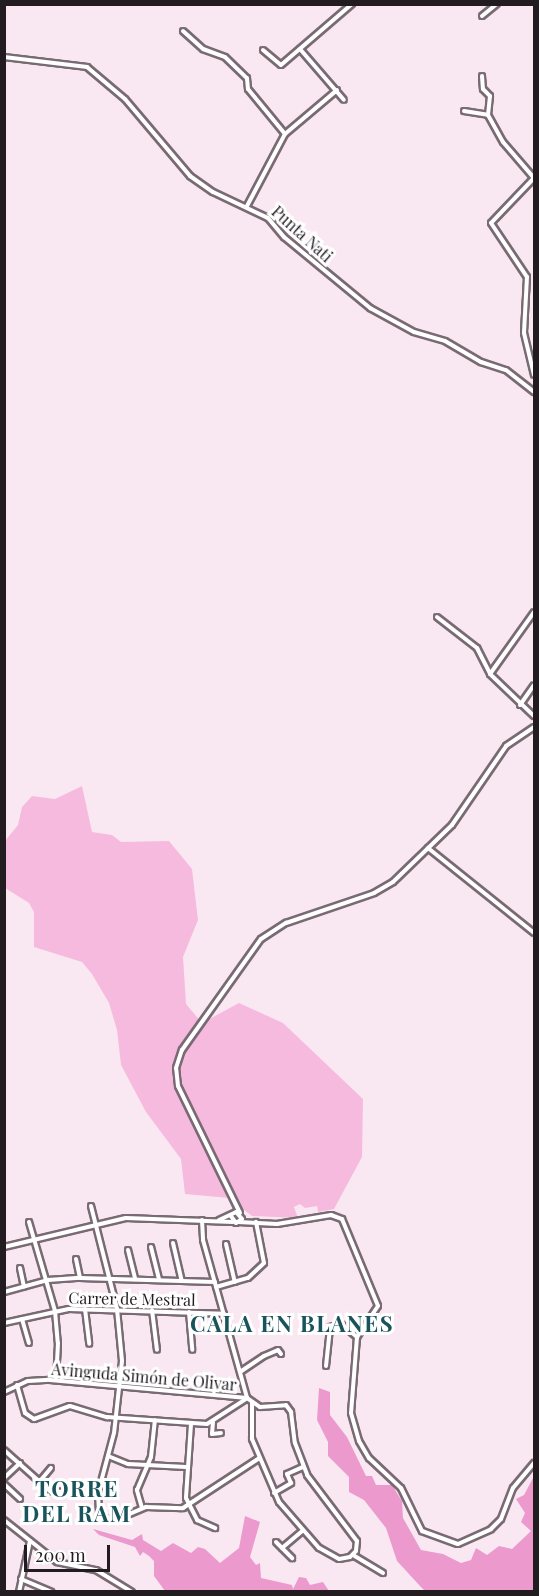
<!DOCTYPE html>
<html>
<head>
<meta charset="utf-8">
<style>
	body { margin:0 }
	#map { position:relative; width:539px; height:1596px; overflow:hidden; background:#f9e8f2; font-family:"Playfair Display",serif }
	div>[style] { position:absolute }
	.green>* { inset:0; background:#f7badf }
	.water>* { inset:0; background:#ec9ace }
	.roads { filter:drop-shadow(2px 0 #796a73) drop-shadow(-2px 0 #796a73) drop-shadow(0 2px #796a73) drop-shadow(0 -2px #796a73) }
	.minor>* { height:4px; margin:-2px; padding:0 2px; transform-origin:2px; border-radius:2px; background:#fff }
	span { translate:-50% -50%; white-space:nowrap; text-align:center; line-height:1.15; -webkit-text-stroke:6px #fff; paint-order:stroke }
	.street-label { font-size:16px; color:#221c20 }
	.district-label { font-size:22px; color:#19535c; font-weight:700; letter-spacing:1.5px }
	.frame { position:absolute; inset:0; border:6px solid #221c20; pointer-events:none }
	.scale { position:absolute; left:24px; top:1545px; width:86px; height:27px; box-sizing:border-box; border:3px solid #221c20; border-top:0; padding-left:8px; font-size:18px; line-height:21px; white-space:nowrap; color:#221c20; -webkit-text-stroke:4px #fff; paint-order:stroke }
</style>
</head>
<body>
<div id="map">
	<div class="green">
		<div style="clip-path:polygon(82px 786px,92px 832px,112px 835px,121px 842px,169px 841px,192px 869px,198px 920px,183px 957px,186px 1004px,202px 1023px,239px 1003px,283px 1023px,363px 1099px,362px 1157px,334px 1209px,318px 1212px,317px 1206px,305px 1208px,300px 1204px,294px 1207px,298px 1218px,252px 1216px,229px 1198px,185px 1194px,181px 1159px,146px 1112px,121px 1065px,117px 1030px,109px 1003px,92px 974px,82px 962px,34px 947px,34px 912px,29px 903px,5px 888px,5px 841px,18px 825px,22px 807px,32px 796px,55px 799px)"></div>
	</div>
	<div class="water">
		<div style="clip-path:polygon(319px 1388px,330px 1392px,330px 1415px,347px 1437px,366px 1476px,372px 1476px,376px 1485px,392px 1485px,402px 1501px,403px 1518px,421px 1550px,443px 1554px,461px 1563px,471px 1560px,476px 1548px,487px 1555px,499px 1546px,512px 1549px,531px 1531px,521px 1522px,525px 1513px,516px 1499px,524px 1495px,534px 1476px,534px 1591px,426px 1592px,420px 1586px,397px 1561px,386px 1528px,364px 1500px,349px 1492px,349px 1477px,328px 1456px,328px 1442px,317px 1420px)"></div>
		<div style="clip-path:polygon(245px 1516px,260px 1522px,250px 1557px,256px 1565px,260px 1563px,261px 1578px,292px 1585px,293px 1589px,299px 1577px,306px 1578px,310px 1585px,323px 1582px,329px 1591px,339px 1591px,165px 1591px,154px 1576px,154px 1561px,149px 1556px,143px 1552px,140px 1556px,135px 1547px,99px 1535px,93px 1529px,132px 1540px,142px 1534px,143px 1540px,161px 1551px,173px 1543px,191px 1553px,198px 1547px,205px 1549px,220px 1563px,239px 1548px)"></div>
	</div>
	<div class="roads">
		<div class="minor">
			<div style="left:482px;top:16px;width:19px;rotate:-39deg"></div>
			<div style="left:183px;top:31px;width:27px;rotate:42deg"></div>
			<div style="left:203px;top:49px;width:23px;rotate:20deg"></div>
			<div style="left:225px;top:57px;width:30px;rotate:44deg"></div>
			<div style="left:247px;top:78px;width:11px;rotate:85deg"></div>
			<div style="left:248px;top:89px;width:58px;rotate:50.6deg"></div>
			<div style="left:300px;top:49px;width:67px;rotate:49.2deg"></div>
			<div style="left:263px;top:50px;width:23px;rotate:40deg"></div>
			<div style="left:281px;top:65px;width:94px;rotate:-40.7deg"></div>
			<div style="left:4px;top:57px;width:84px;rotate:6.9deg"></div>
			<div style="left:87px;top:67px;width:50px;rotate:40.1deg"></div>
			<div style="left:125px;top:99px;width:101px;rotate:49.8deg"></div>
			<div style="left:190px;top:176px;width:28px;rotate:35deg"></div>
			<div style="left:213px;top:192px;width:61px;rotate:25.3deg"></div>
			<div style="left:268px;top:218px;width:25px;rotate:50deg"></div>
			<div style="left:284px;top:237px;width:112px;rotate:39.5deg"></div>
			<div style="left:370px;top:308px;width:50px;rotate:28.6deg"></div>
			<div style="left:414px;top:332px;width:32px;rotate:16deg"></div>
			<div style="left:445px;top:341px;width:42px;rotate:30.3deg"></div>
			<div style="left:481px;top:362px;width:26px;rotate:18deg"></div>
			<div style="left:506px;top:370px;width:36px;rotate:38deg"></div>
			<div style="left:482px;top:76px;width:13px;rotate:86deg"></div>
			<div style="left:483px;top:89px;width:10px;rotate:45deg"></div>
			<div style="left:490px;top:96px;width:19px;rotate:96deg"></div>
			<div style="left:464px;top:111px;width:24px;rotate:9deg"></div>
			<div style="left:488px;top:115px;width:31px;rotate:61deg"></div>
			<div style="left:503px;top:142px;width:48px;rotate:49.3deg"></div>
			<div style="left:534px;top:178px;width:62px;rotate:133.7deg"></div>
			<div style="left:491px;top:223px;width:65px;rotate:56.3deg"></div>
			<div style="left:527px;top:277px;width:56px;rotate:93.1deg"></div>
			<div style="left:524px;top:333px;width:43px;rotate:76.6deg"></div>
			<div style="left:247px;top:206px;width:81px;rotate:-62.2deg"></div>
			<div style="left:285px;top:134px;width:68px;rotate:-40.2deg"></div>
			<div style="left:437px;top:617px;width:51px;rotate:37.8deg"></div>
			<div style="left:477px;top:648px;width:29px;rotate:63deg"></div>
			<div style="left:490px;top:674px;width:61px;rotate:43.7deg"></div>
			<div style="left:490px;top:674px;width:76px;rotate:-54.6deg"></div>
			<div style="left:520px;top:705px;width:24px;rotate:-55deg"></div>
			<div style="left:428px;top:848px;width:136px;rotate:38.7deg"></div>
			<div style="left:91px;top:1206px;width:106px;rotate:75.8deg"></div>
			<div style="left:117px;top:1309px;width:52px;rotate:84.5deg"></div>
			<div style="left:122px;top:1361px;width:72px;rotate:96.3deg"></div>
			<div style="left:114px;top:1433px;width:62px;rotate:104.9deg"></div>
			<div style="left:98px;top:1493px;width:22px;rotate:87deg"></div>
			<div style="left:99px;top:1515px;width:15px;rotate:23deg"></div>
			<div style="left:113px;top:1521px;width:36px;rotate:-23deg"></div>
			<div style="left:146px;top:1507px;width:37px;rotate:2deg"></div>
			<div style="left:183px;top:1508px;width:90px;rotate:-33.2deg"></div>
			<div style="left:240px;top:1213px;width:141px;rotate:-116deg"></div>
			<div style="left:178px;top:1086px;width:18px;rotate:-96deg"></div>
			<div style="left:176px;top:1068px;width:19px;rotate:-72deg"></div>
			<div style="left:182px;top:1050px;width:136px;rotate:-54.6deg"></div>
			<div style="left:261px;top:939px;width:30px;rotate:-33deg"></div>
			<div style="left:286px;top:923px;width:93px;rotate:-18.8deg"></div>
			<div style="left:374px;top:893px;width:22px;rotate:-30deg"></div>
			<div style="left:393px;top:882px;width:82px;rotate:-44deg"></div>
			<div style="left:452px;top:825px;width:96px;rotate:-55.6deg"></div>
			<div style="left:506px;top:746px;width:34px;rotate:-34deg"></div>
			<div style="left:202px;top:1220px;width:20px;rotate:87deg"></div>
			<div style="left:203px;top:1240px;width:164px;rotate:74.4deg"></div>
			<div style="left:219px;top:1220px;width:19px;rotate:-25deg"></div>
			<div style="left:236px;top:1212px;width:9px;rotate:49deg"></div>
			<div style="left:242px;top:1219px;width:7px;rotate:146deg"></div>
			<div style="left:236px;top:1223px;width:9px;rotate:-126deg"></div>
			<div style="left:29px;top:1222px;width:93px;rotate:73.7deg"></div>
			<div style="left:55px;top:1311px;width:32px;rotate:85deg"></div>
			<div style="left:58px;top:1343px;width:37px;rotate:93deg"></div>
			<div style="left:238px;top:1222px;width:39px;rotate:3deg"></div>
			<div style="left:277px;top:1224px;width:55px;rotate:-9.5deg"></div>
			<div style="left:331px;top:1215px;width:12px;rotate:20deg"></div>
			<div style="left:342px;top:1219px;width:94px;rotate:67.5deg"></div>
			<div style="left:378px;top:1306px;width:37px;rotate:124deg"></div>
			<div style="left:173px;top:1243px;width:39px;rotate:77deg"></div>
			<div style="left:226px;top:1244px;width:39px;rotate:77deg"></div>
			<div style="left:4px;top:1247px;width:125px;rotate:-13.4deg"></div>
			<div style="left:126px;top:1218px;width:107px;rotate:2.1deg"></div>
			<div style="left:151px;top:1247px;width:34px;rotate:76deg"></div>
			<div style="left:128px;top:1250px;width:30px;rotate:76deg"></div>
			<div style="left:76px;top:1259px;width:19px;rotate:78deg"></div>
			<div style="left:20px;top:1268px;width:19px;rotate:78deg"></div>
			<div style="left:216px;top:1287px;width:33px;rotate:-16deg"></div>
			<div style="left:248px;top:1278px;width:22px;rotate:-43deg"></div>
			<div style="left:264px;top:1263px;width:42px;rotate:-101deg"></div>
			<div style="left:4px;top:1292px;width:46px;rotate:-15.3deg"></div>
			<div style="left:48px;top:1280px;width:32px;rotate:-4deg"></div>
			<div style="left:80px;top:1278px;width:135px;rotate:1.7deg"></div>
			<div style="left:85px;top:1309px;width:35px;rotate:83deg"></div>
			<div style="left:152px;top:1310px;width:40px;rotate:82.9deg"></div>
			<div style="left:189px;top:1312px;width:38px;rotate:85deg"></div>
			<div style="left:22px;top:1319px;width:25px;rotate:74deg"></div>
			<div style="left:4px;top:1323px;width:66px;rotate:-12.2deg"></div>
			<div style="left:69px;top:1309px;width:155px;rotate:1.8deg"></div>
			<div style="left:357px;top:1337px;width:76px;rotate:94.5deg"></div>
			<div style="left:351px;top:1413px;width:29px;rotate:74deg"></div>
			<div style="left:359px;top:1441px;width:20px;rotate:60deg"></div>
			<div style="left:369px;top:1458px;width:44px;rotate:43.2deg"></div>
			<div style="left:401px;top:1488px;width:48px;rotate:64deg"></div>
			<div style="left:422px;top:1531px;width:38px;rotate:20deg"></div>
			<div style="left:458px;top:1544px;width:36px;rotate:-24deg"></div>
			<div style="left:491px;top:1529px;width:14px;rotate:-45deg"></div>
			<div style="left:501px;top:1519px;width:33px;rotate:-69deg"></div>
			<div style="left:513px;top:1488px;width:33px;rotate:-50deg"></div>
			<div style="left:326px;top:1366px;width:39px;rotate:-84deg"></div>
			<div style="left:330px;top:1327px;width:11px;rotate:-15deg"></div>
			<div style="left:341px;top:1324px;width:21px;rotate:39deg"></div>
			<div style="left:240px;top:1372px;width:29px;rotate:-34deg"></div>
			<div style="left:264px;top:1356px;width:15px;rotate:-23deg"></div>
			<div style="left:278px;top:1350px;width:5px;rotate:53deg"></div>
			<div style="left:17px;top:1385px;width:29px;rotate:74deg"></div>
			<div style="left:25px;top:1413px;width:11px;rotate:34deg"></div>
			<div style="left:34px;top:1419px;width:38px;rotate:-20deg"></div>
			<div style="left:70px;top:1406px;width:39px;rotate:17deg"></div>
			<div style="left:107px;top:1417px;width:100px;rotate:4deg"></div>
			<div style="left:207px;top:1424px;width:46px;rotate:-32.7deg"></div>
			<div style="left:4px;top:1392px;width:26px;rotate:-25deg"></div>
			<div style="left:28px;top:1381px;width:22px;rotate:-3deg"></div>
			<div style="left:50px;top:1380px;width:198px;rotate:5.2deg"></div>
			<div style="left:247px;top:1398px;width:16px;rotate:35deg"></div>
			<div style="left:260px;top:1407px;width:26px;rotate:-4deg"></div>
			<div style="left:286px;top:1405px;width:9px;rotate:54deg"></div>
			<div style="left:291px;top:1412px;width:31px;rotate:83deg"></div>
			<div style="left:295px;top:1443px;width:34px;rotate:69deg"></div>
			<div style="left:307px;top:1475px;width:83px;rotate:52.9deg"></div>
			<div style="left:357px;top:1541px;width:10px;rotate:96deg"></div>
			<div style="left:356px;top:1551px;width:8px;rotate:135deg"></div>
			<div style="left:350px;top:1557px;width:11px;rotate:170deg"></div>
			<div style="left:339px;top:1559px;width:23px;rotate:-151deg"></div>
			<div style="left:319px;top:1548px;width:61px;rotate:-131deg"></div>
			<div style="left:279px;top:1502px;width:69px;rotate:-113.2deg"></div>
			<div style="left:252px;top:1439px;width:37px;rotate:-90deg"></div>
			<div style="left:213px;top:1422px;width:12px;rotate:95deg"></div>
			<div style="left:212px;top:1434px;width:9px;rotate:-6deg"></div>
			<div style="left:191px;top:1424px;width:74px;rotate:93.9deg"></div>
			<div style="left:186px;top:1498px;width:25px;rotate:63deg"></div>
			<div style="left:197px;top:1520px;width:20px;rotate:24deg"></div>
			<div style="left:4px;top:1450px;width:62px;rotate:41.7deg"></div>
			<div style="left:50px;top:1491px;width:14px;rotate:4deg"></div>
			<div style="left:108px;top:1456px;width:22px;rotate:22deg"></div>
			<div style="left:128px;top:1464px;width:58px;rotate:3deg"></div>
			<div style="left:4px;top:1478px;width:22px;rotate:-43deg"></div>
			<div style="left:40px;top:1481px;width:17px;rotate:-50deg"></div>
			<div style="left:4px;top:1484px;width:22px;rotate:43deg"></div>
			<div style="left:274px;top:1493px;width:20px;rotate:-30deg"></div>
			<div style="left:291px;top:1483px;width:10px;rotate:-114deg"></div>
			<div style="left:287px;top:1474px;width:17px;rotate:-24deg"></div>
			<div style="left:142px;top:1508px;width:19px;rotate:-106deg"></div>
			<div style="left:137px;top:1490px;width:36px;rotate:-67deg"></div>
			<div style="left:151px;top:1457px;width:37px;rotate:-84deg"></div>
			<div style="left:4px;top:1520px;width:68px;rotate:38.4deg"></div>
			<div style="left:57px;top:1562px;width:40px;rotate:12deg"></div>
			<div style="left:96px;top:1570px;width:42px;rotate:31.4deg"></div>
			<div style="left:276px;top:1542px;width:23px;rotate:45deg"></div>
			<div style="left:282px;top:1548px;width:26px;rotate:-40deg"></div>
			<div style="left:353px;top:1555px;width:35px;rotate:31deg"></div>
			<div style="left:21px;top:1579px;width:33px;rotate:23deg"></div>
			<div style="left:19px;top:1592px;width:52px;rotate:-77.8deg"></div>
		</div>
	</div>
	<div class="street-label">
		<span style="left:302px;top:234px;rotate:42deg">Punta Nati</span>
		<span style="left:132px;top:1299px;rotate:1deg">Carrer de Mestral</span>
		<span style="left:144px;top:1377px;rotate:5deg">Avinguda Simón de Olivar</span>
	</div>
	<div class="district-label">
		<span style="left:292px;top:1324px">CALA EN BLANES</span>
		<span style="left:77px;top:1501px">TORRE<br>DEL RAM</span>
	</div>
	<div class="frame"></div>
	<div class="scale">200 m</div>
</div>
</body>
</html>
